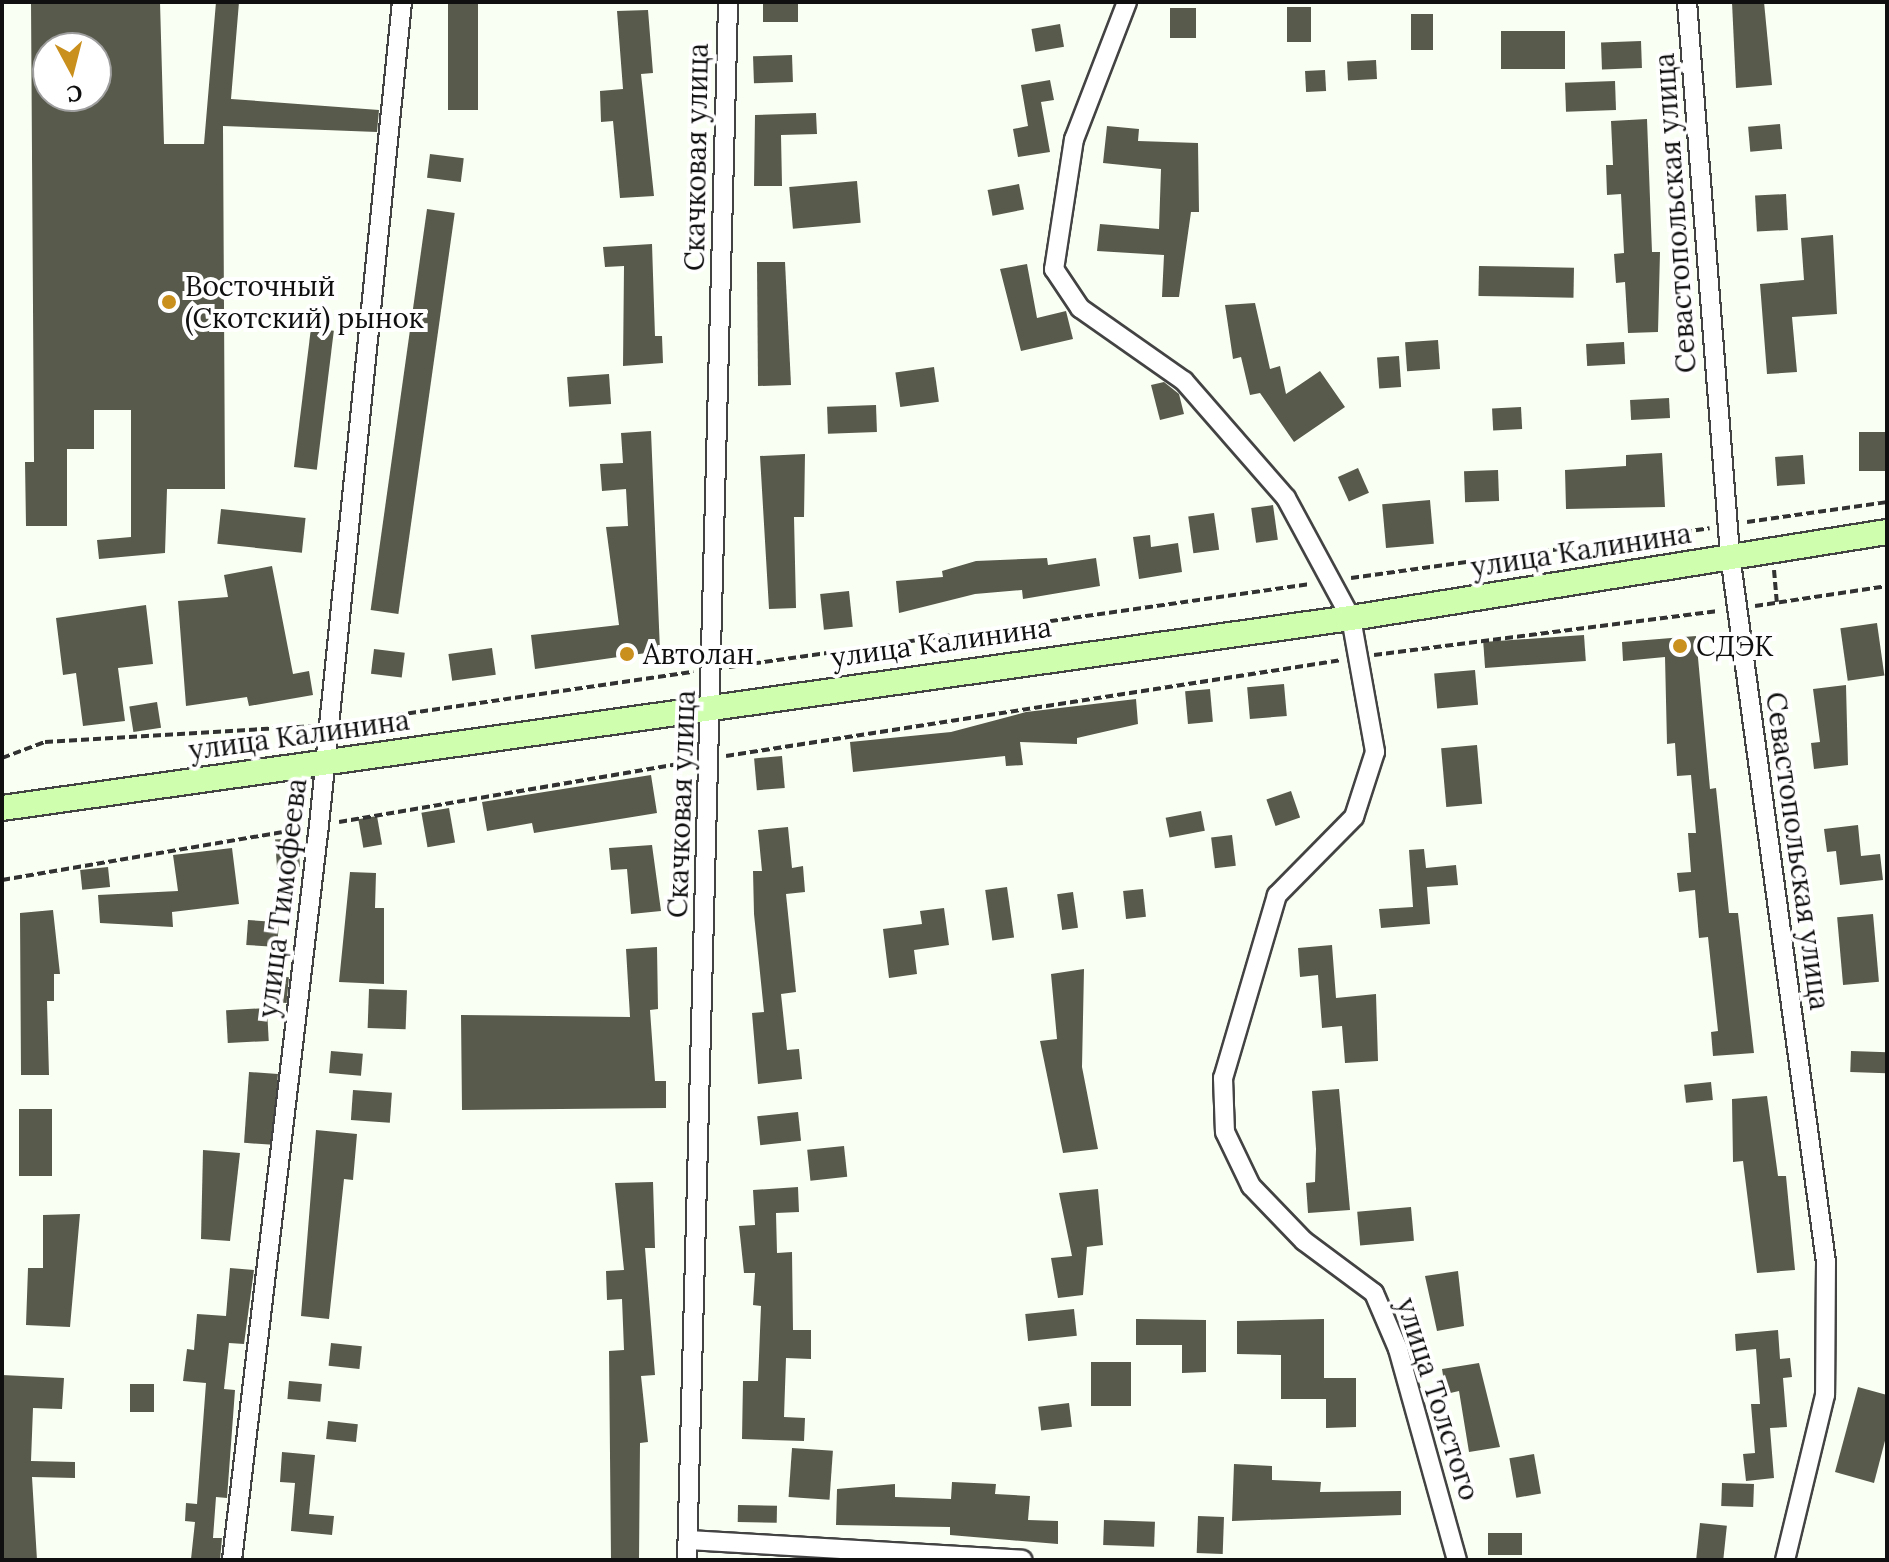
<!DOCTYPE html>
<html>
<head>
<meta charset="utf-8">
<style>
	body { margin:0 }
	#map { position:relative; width:1889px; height:1562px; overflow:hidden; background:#f9fff3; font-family:Lora,serif }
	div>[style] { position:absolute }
	.building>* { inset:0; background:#585a4c; transform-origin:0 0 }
	.path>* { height:4px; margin-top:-2px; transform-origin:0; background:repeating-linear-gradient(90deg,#323232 0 8px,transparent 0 12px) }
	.roads { filter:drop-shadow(2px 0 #434343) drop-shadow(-2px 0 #434343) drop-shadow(0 2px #434343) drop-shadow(0 -2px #434343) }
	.minor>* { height:18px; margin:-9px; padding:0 9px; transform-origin:9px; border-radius:9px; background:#fff }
	.secondary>* { height:24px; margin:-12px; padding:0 12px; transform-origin:12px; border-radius:12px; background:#cfffae }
	.dots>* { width:22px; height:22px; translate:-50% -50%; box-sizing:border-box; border:4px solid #fff; border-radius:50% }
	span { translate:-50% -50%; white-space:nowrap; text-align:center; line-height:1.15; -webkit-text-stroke:8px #fff; paint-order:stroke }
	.street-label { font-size:28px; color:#101010 }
	.poi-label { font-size:28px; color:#101010 }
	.left { translate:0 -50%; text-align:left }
	.frame { position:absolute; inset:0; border:4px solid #101010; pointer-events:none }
	.north { position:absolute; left:32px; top:32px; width:80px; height:80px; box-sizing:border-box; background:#fff; border:2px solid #9f9f9f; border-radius:50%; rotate:173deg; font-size:22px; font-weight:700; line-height:32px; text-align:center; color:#101010 }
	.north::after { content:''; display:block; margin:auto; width:28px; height:36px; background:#ca901e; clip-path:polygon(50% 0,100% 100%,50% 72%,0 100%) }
</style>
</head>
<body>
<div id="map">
	<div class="building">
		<div style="clip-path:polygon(evenodd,31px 2px,160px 2px,164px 144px,204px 144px,216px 2px,239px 2px,231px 99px,379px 110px,377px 132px,223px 126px,225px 489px,167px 489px,165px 553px,99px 559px,97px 540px,131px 537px,131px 410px,94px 410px,94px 449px,67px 449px,67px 526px,26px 526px,25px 462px,34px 462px,31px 2px,48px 48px,96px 48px,96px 96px,48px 96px,48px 48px)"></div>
		<div style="left:448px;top:2px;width:30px;height:108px"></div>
		<div style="left:763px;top:2px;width:35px;height:20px"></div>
		<div style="clip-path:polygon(1732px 2px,1764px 2px,1772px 85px,1736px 88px)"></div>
		<div style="left:1287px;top:7px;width:24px;height:35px"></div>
		<div style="left:1170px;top:8px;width:26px;height:30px"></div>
		<div style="clip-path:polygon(648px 10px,653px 73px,641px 74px,654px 196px,620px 198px,613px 121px,601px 122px,600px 91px,623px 89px,617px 11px)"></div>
		<div style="left:1411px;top:14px;width:22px;height:36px"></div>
		<div style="left:1060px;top:24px;width:23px;height:29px;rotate:80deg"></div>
		<div style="left:1501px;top:31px;width:64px;height:38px"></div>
		<div style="left:1641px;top:41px;width:27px;height:40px;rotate:88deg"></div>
		<div style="left:792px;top:55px;width:27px;height:39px;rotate:88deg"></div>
		<div style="left:1376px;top:60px;width:19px;height:29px;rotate:87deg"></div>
		<div style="left:1325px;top:70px;width:21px;height:20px;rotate:87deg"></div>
		<div style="clip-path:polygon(1050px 80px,1054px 100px,1041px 102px,1050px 152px,1018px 157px,1013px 129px,1028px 126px,1021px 85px)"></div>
		<div style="left:1615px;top:81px;width:29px;height:50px;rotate:88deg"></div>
		<div style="clip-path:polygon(816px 113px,817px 134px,781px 135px,782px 186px,754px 186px,755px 115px)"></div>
		<div style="clip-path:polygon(1647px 119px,1652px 252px,1660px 252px,1658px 332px,1628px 333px,1625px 282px,1616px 283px,1614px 254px,1624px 253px,1621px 194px,1607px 195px,1606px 165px,1613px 165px,1611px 121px)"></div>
		<div style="left:1780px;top:124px;width:25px;height:32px;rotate:85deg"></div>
		<div style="clip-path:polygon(1107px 126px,1139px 129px,1138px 141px,1198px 143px,1199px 212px,1191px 212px,1179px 297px,1162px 297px,1164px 255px,1097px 251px,1100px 224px,1159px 229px,1161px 169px,1103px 163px)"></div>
		<div style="left:430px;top:154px;width:34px;height:24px;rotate:7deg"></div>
		<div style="left:857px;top:181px;width:42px;height:68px;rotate:85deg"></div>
		<div style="left:1019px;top:184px;width:26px;height:32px;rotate:79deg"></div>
		<div style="left:1786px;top:194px;width:36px;height:31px;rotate:87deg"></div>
		<div style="left:427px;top:209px;width:28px;height:405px;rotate:8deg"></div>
		<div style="clip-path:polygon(1833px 235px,1837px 314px,1792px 317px,1797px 372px,1767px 374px,1760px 284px,1804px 280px,1801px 238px)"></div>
		<div style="clip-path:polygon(652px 244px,655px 336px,662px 336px,663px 363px,623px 366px,624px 266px,605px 267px,603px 247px)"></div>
		<div style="clip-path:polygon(757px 262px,785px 262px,791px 385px,758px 386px)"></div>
		<div style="clip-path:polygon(1027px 264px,1037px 318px,1066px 311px,1073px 339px,1021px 351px,1000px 269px)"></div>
		<div style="left:1479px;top:266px;width:95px;height:30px;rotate:1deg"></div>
		<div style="clip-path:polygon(1255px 303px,1270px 369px,1280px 366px,1286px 394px,1320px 371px,1345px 407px,1294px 442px,1260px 393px,1250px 395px,1241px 357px,1233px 359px,1225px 305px)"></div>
		<div style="left:311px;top:328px;width:23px;height:140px;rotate:7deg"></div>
		<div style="left:1438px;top:340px;width:29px;height:33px;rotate:86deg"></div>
		<div style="left:1624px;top:342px;width:22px;height:38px;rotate:87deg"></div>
		<div style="left:1399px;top:356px;width:31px;height:22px;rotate:86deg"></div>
		<div style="left:934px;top:367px;width:35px;height:39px;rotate:82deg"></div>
		<div style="left:609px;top:374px;width:30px;height:42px;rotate:86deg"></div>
		<div style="clip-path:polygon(1164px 382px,1179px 394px,1184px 414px,1160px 420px,1151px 385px)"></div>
		<div style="left:1669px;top:398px;width:20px;height:39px;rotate:87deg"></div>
		<div style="left:876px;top:405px;width:27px;height:49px;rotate:88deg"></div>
		<div style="left:1521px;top:407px;width:22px;height:29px;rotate:87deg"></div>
		<div style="clip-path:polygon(651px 431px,660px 651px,535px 669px,531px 635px,619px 625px,606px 527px,628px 526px,626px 489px,602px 491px,600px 464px,623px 463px,621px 433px)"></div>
		<div style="left:1887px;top:432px;width:39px;height:28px;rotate:90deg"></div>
		<div style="clip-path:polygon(1662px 453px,1665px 507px,1566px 509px,1565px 470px,1626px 466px,1626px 455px)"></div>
		<div style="clip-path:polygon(805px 454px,804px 517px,794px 517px,796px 608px,769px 609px,760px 456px)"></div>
		<div style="left:1803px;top:455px;width:29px;height:28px;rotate:86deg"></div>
		<div style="left:1358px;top:468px;width:27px;height:22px;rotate:66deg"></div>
		<div style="left:1498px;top:470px;width:31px;height:34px;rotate:88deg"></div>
		<div style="left:1430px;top:500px;width:44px;height:48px;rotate:85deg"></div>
		<div style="left:1273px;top:505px;width:35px;height:22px;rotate:82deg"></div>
		<div style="left:221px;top:509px;width:85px;height:35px;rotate:6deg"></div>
		<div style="left:1214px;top:513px;width:37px;height:26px;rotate:82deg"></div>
		<div style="clip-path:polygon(1150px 535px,1151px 547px,1178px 543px,1182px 572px,1139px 579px,1133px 537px)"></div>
		<div style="clip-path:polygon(1047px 558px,1048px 565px,1096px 558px,1100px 586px,1023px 599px,1022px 590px,975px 594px,899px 613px,896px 581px,943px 577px,942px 571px,976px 561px)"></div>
		<div style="clip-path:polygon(272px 566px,293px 674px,309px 671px,313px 695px,249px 706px,247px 697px,186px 706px,178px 601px,228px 597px,224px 575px)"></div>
		<div style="left:849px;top:591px;width:36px;height:29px;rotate:84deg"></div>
		<div style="clip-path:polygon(146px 605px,153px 664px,118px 668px,125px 721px,83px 726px,76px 673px,63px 675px,56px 618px)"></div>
		<div style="left:1877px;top:623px;width:53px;height:37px;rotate:82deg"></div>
		<div style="left:1584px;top:635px;width:26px;height:101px;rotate:86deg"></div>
		<div style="clip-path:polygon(1696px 636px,1710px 789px,1716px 788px,1729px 913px,1738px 913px,1754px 1053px,1713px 1056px,1711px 1032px,1718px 1031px,1708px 937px,1699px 938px,1695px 890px,1679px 892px,1677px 873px,1691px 872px,1688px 833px,1696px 833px,1691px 775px,1677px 776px,1675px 743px,1667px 744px,1665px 657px,1623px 661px,1622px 642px)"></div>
		<div style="left:492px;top:648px;width:27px;height:44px;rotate:82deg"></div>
		<div style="left:374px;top:649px;width:31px;height:25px;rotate:7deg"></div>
		<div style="left:1475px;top:670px;width:35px;height:41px;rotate:85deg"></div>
		<div style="left:1284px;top:684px;width:32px;height:37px;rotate:85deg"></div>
		<div style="clip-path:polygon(1846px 685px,1848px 765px,1814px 769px,1811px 743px,1820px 742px,1813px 689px)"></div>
		<div style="left:1210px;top:689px;width:33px;height:25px;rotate:85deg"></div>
		<div style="clip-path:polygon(1136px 699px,1138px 724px,1077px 738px,1077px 744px,1020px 742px,1023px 765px,1006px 766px,1005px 756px,853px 772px,850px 742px,951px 732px,1026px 712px)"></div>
		<div style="left:157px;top:702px;width:26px;height:28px;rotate:81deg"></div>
		<div style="left:1477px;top:745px;width:59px;height:36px;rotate:85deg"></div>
		<div style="left:782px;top:756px;width:32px;height:28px;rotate:85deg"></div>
		<div style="clip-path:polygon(651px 775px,657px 813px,534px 833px,532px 823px,487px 831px,482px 802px)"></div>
		<div style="left:1291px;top:791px;width:28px;height:26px;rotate:71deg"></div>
		<div style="left:449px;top:808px;width:35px;height:28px;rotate:80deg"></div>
		<div style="left:1201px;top:811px;width:20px;height:36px;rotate:79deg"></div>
		<div style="left:377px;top:816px;width:29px;height:19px;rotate:80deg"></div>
		<div style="clip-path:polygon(1858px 825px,1861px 856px,1880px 854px,1883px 880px,1840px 885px,1836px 851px,1827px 852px,1824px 829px)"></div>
		<div style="clip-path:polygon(788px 827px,792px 868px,803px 866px,805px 892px,786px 894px,796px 992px,781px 994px,787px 1050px,799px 1049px,802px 1079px,758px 1084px,752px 1013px,764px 1012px,754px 914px,753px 871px,762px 871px,758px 830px)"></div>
		<div style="left:1232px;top:835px;width:31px;height:21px;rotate:83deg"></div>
		<div style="left:298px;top:838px;width:29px;height:23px;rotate:86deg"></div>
		<div style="clip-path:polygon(652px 845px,661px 911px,631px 914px,627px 869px,611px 870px,609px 848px)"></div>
		<div style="clip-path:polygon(232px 848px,239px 904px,172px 912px,173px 927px,100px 923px,98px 895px,178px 891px,173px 855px)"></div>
		<div style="clip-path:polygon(1424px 849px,1426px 868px,1456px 865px,1458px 885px,1427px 887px,1430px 924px,1381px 928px,1379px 909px,1413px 907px,1409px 850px)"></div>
		<div style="left:108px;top:867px;width:20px;height:28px;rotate:84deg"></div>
		<div style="clip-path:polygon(350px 872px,376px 873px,375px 908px,384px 908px,384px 984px,339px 982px)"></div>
		<div style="left:1007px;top:887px;width:51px;height:22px;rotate:82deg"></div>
		<div style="left:1143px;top:889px;width:28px;height:20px;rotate:84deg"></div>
		<div style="left:1073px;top:892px;width:36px;height:16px;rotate:82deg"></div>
		<div style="clip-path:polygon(944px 908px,949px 945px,914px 950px,917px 974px,889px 978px,883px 929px,922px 924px,920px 911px)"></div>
		<div style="clip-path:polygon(53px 910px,60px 974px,54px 974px,54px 1001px,47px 1001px,49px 1075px,21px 1075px,20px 913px)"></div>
		<div style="left:1873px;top:914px;width:68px;height:36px;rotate:85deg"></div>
		<div style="left:248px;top:920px;width:31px;height:25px;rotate:4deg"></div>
		<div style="clip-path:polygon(1332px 945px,1336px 998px,1376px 994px,1378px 1061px,1345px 1063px,1342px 1026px,1322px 1028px,1318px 975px,1300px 977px,1298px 948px)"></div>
		<div style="clip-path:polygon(657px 947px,658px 1009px,650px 1010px,655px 1081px,666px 1081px,666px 1108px,462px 1110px,461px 1015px,630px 1017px,626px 949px)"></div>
		<div style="clip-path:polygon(1084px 969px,1082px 1067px,1098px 1149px,1063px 1153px,1040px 1041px,1057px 1039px,1051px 974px)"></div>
		<div style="left:264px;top:975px;width:25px;height:26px;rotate:5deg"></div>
		<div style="left:369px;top:989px;width:38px;height:39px;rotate:2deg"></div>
		<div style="left:267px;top:1008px;width:33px;height:41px;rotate:87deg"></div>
		<div style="left:331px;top:1051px;width:32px;height:22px;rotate:5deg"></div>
		<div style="left:1851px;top:1051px;width:36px;height:21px;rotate:2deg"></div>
		<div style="left:249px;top:1072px;width:29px;height:71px;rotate:4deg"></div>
		<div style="left:1711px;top:1082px;width:18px;height:27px;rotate:84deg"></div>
		<div style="clip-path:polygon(1339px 1089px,1350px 1210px,1308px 1213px,1306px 1183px,1315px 1182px,1316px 1149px,1312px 1091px)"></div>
		<div style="left:353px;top:1090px;width:39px;height:30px;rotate:4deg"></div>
		<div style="clip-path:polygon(1767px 1096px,1778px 1176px,1786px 1176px,1795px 1270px,1757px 1273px,1743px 1161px,1733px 1162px,1732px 1099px)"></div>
		<div style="left:19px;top:1109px;width:33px;height:67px"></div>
		<div style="left:798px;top:1112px;width:29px;height:41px;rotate:84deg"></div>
		<div style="clip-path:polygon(316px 1130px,357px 1134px,353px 1180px,344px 1179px,329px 1319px,301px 1316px)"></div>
		<div style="left:844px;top:1146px;width:31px;height:37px;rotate:84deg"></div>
		<div style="clip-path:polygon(203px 1150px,240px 1153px,230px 1241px,201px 1239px)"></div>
		<div style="clip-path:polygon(653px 1182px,655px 1248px,645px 1248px,655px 1375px,641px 1376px,648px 1442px,640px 1443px,639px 1560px,611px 1560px,609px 1351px,624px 1350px,622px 1299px,607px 1300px,606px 1271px,624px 1270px,615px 1183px)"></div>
		<div style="clip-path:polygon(798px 1187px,799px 1212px,776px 1213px,777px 1253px,792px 1252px,793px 1330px,811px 1330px,811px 1359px,786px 1358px,784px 1417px,805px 1418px,804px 1441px,742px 1439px,743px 1381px,758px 1381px,761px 1306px,753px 1305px,755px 1273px,744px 1273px,739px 1226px,755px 1225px,753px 1190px)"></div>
		<div style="clip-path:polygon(1098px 1189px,1103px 1245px,1087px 1247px,1083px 1295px,1058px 1298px,1051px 1258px,1072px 1256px,1059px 1193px)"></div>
		<div style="left:1411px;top:1207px;width:34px;height:54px;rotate:85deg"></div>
		<div style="clip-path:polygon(80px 1214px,70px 1327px,26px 1325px,28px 1268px,43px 1268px,43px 1215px)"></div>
		<div style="clip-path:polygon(230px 1268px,254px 1270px,244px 1344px,229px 1343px,224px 1389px,235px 1390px,227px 1498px,216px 1497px,213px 1538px,222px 1538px,220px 1560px,191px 1559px,195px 1522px,185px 1521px,186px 1503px,197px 1504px,206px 1383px,183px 1381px,187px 1349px,194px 1350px,197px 1314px,226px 1316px)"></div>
		<div style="clip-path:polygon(1458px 1271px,1464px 1326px,1437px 1331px,1425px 1276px)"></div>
		<div style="left:1074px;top:1309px;width:27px;height:49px;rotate:84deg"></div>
		<div style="clip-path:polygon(1136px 1319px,1206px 1320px,1206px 1372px,1182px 1373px,1182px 1345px,1136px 1345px)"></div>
		<div style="clip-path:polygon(1324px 1319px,1324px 1378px,1356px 1378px,1356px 1427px,1326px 1428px,1326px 1399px,1281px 1399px,1281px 1355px,1237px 1354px,1237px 1321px)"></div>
		<div style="clip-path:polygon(1778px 1330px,1780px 1359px,1790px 1358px,1792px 1377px,1783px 1378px,1787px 1427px,1770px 1428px,1774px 1478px,1746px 1481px,1743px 1454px,1755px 1453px,1751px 1404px,1760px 1404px,1756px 1349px,1736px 1351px,1735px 1334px)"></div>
		<div style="left:331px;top:1343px;width:31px;height:23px;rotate:6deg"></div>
		<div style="left:1091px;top:1362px;width:40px;height:44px"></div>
		<div style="clip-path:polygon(1479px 1363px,1500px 1447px,1469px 1452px,1459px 1391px,1446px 1394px,1442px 1369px)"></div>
		<div style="clip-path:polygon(2px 1375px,64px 1378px,62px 1409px,33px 1408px,31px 1461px,75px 1462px,75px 1478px,32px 1477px,37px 1560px,2px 1560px)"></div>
		<div style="left:289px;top:1381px;width:33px;height:18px;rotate:5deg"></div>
		<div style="left:130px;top:1384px;width:24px;height:28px"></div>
		<div style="clip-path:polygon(1858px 1387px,1887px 1395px,1887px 1433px,1874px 1483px,1835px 1472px)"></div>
		<div style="left:1069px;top:1403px;width:24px;height:31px;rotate:83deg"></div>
		<div style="left:328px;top:1421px;width:30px;height:18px;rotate:6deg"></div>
		<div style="left:792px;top:1448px;width:41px;height:49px;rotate:4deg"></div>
		<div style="clip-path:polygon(282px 1452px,315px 1455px,309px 1514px,334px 1516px,332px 1535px,291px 1531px,295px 1483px,280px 1482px)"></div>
		<div style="left:1534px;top:1454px;width:40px;height:25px;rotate:80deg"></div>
		<div style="clip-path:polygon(1234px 1464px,1272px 1466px,1272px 1480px,1321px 1482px,1320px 1492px,1401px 1491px,1401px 1515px,1232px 1521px)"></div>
		<div style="clip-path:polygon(952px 1482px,996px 1484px,995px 1494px,1030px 1496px,1028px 1520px,1058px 1521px,1058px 1544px,950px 1535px,950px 1527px,836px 1525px,837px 1489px,895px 1484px,895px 1497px,951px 1499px)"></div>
		<div style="left:1722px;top:1483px;width:32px;height:23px;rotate:2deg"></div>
		<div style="left:738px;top:1505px;width:39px;height:17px;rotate:1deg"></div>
		<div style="left:1198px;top:1516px;width:26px;height:37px;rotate:2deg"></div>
		<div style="left:1104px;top:1520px;width:51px;height:25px;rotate:2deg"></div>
		<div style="left:1700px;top:1523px;width:27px;height:37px;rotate:6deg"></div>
		<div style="left:1488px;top:1533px;width:34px;height:22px"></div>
	</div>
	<div class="path">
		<div style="left:1747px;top:522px;width:141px;rotate:-8.1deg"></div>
		<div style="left:1774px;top:570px;width:32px;rotate:85deg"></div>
		<div style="left:1351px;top:578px;width:362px;rotate:-7.9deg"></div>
		<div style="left:1755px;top:606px;width:134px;rotate:-8.6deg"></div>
		<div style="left:1374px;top:655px;width:347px;rotate:-7.3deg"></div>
		<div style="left:729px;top:667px;width:587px;rotate:-8.13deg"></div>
		<div style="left:349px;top:722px;width:348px;rotate:-8.3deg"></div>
		<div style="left:726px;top:756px;width:623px;rotate:-8.86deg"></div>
		<div style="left:2px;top:758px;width:46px;rotate:-20.4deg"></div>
		<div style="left:45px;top:742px;width:267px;rotate:-3.4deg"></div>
		<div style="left:339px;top:822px;width:356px;rotate:-9.7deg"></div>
		<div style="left:2px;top:880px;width:301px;rotate:-9.7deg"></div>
	</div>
	<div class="roads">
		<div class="minor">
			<div style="left:1127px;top:2px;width:147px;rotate:111.1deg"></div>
			<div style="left:1074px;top:139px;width:132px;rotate:98.7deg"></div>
			<div style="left:1054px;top:269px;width:47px;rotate:56.3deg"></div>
			<div style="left:1080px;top:308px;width:127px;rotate:35.1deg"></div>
			<div style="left:1184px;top:381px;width:155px;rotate:48.9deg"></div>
			<div style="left:1286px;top:498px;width:136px;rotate:61.6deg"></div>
			<div style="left:1351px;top:618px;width:136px;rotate:79.8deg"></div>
			<div style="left:1375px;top:752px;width:68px;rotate:107.9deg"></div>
			<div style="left:1354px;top:817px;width:110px;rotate:134.6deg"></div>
			<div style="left:1277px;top:895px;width:191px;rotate:106.4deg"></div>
			<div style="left:1223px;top:1078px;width:54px;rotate:87.9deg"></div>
			<div style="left:1225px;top:1132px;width:60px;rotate:64.3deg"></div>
			<div style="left:1251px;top:1186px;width:76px;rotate:46.1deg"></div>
			<div style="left:1304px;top:1241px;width:87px;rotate:36.6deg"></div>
			<div style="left:1374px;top:1293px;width:61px;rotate:66.8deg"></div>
			<div style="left:1398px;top:1349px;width:219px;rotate:74.4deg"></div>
			<div style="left:1687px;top:2px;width:555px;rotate:85.55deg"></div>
			<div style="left:1730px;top:555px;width:713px;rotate:82.27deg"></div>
			<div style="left:1826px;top:1262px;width:133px;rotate:90.4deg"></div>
			<div style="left:1825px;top:1395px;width:170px;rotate:103.6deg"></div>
			<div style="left:689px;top:1540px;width:334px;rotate:3.4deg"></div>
			<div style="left:232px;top:1560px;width:740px;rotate:-83.25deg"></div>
			<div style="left:319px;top:825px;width:827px;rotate:-84.24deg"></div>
			<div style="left:687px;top:1560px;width:1559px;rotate:-88.49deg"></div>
		</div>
		<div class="secondary">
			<div style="left:2px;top:808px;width:1362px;rotate:-8.02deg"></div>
			<div style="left:1351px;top:618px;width:543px;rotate:-9.12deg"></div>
		</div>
	</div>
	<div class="dots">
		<div style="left:169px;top:302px;background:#ca901e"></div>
		<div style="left:1680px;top:646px;background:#ca901e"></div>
		<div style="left:627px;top:654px;background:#ca901e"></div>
	</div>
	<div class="street-label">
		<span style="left:696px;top:157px;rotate:-89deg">Скачковая улица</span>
		<span style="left:1675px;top:213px;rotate:-94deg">Севастопольская улица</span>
		<span style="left:1581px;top:550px;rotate:-9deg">улица Калинина</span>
		<span style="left:941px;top:642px;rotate:-8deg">улица Калинина</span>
		<span style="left:299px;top:735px;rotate:-8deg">улица Калинина</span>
		<span style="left:681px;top:804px;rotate:-88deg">Скачковая улица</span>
		<span style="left:1798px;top:851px;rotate:82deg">Севастопольская улица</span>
		<span style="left:282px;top:898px;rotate:-83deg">улица Тимофеева</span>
		<span style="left:1438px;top:1399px;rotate:72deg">улица Толстого</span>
	</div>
	<div class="poi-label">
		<span class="left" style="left:185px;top:302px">Восточный<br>(Скотский) рынок</span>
		<span class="left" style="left:1696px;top:646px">СДЭК</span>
		<span class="left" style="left:643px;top:654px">Автолан</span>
	</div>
	<div class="frame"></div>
	<div class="north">С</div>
</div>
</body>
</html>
